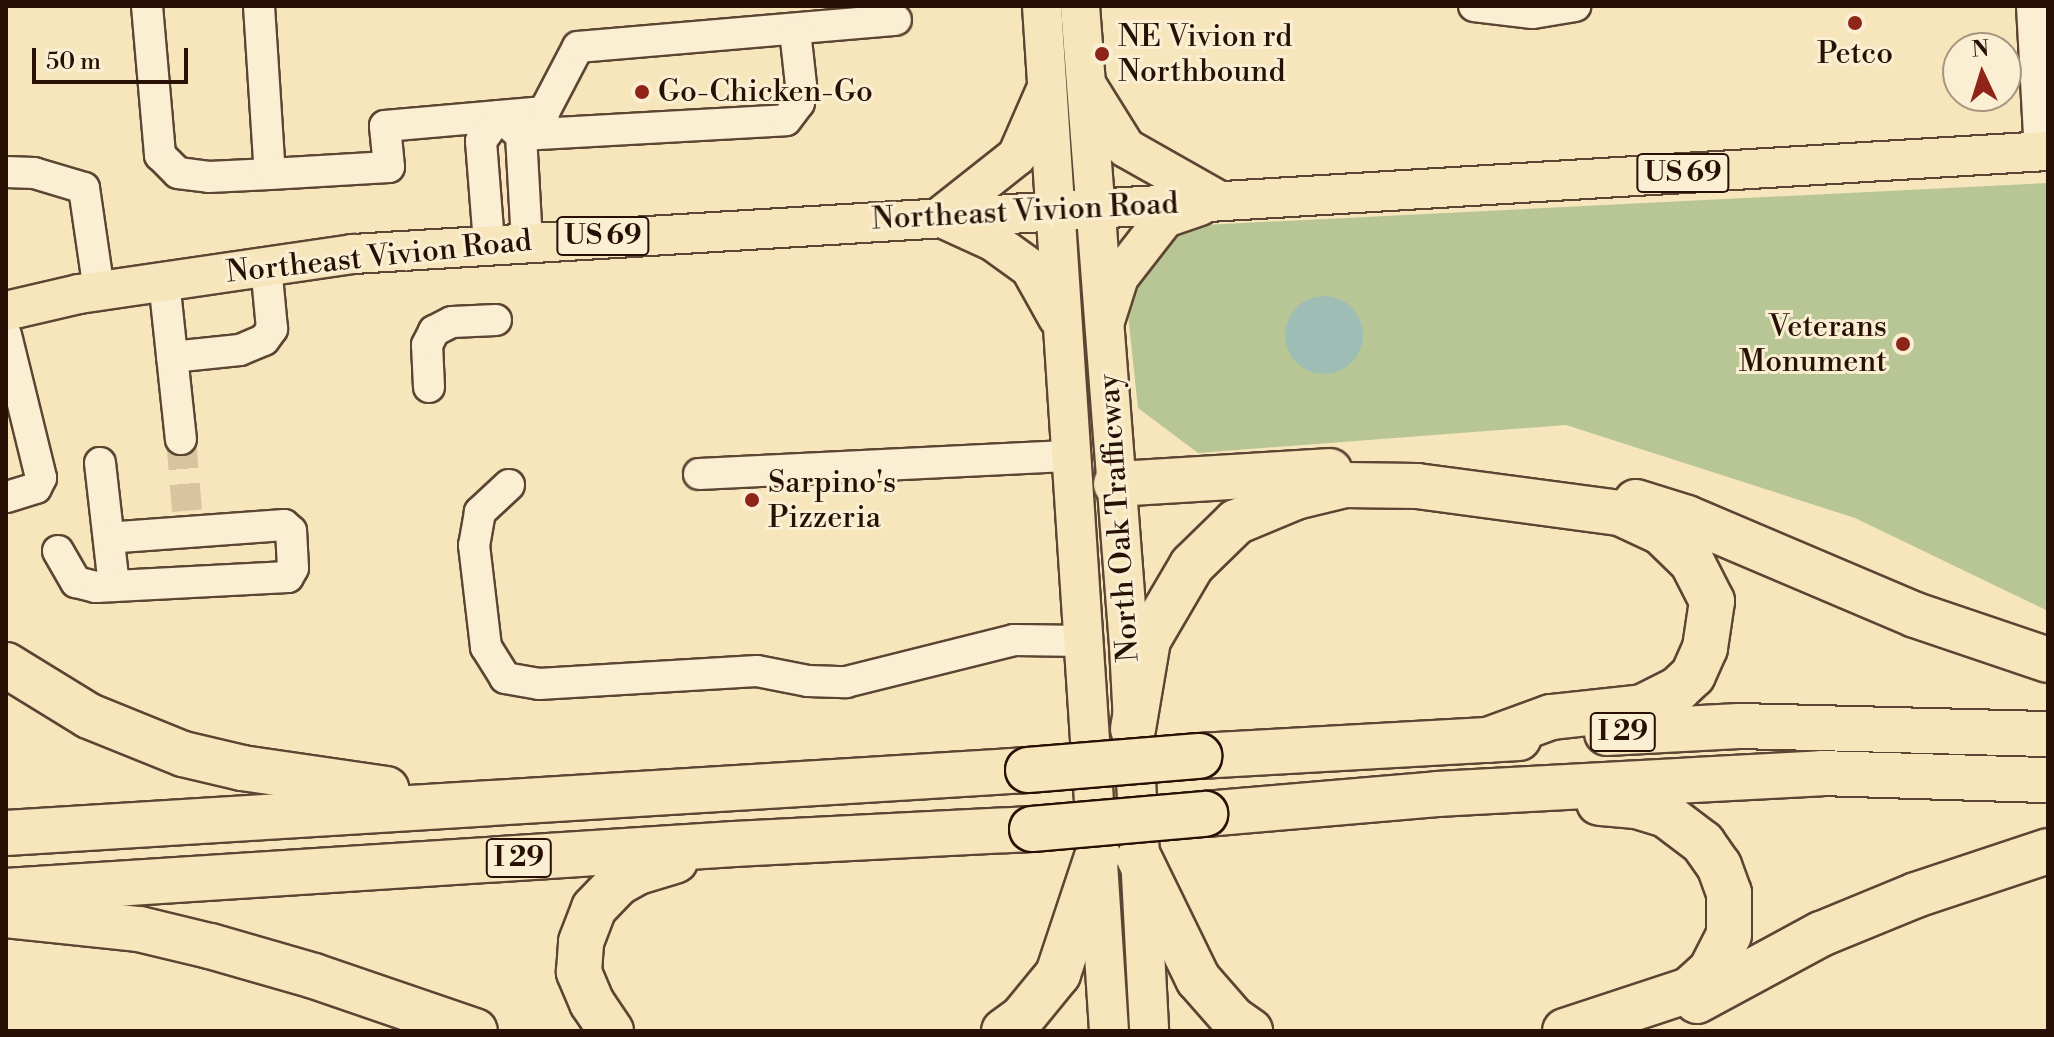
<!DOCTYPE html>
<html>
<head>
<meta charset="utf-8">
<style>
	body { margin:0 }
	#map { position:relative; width:2054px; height:1037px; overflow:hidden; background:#f7e5bb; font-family:"Libre Bodoni",serif }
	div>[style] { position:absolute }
	.green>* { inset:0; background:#b7c694 }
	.water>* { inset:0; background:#9ebeb5 }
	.round { border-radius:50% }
	.minor-tunnel>* { height:30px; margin-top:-15px; transform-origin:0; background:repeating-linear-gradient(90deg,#d8c5a0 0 30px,transparent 0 45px) }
	.roads { filter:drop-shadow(2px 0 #5c4532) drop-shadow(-2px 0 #5c4532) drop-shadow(0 2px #5c4532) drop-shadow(0 -2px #5c4532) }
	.minor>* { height:30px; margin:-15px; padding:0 15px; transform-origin:15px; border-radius:15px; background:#faeed3 }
	.major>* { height:38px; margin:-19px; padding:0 19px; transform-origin:19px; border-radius:19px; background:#f7e5bb }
	.highway>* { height:44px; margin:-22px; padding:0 22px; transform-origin:22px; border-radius:22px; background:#f7e5bb }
	.bridges { filter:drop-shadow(2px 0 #281005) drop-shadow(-2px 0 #281005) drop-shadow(0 2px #281005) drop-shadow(0 -2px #281005) }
	.highway-bridge>* { height:44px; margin:-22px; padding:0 22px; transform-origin:22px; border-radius:22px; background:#f7e5bb }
	.dots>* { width:22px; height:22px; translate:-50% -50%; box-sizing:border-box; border:4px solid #faeed3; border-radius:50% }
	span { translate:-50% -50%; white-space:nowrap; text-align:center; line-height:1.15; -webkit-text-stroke:6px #faeed3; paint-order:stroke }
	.shield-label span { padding:2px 6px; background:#faeed3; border:2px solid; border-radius:6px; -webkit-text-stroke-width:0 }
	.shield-label { font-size:28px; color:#281005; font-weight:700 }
	.poi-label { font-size:30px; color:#281005 }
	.left { translate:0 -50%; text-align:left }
	.right { translate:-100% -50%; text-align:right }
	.street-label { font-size:30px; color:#281005 }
	.frame { position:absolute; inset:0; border:8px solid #281005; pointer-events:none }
	.north { position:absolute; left:1942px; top:32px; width:80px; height:80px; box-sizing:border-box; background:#faeed3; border:2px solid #a69581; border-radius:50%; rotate:356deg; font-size:22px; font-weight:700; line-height:32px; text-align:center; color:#281005 }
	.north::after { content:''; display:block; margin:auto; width:28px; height:36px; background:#8f2418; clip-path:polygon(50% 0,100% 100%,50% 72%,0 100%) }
	.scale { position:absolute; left:32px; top:48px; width:156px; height:36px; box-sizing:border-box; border:4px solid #281005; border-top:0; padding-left:10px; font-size:24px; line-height:28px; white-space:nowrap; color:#281005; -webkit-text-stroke:6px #faeed3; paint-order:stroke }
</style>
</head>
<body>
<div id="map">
	<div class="green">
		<div style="clip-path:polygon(2048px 183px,2048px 611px,1855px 518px,1566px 425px,1198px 453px,1138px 408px,1125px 286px,1164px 227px)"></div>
	</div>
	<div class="water">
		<div class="round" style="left:1285px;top:296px;width:78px;height:78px"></div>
	</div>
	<div class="minor-tunnel">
		<div style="left:181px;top:439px;width:72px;rotate:85.2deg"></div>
	</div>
	<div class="roads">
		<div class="minor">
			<div style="left:147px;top:6px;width:150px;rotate:85deg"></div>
			<div style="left:160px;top:155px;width:25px;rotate:45deg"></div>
			<div style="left:178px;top:173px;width:31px;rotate:7deg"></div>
			<div style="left:209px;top:177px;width:61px;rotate:-2.8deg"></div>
			<div style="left:259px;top:6px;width:168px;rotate:86.3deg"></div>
			<div style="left:270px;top:174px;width:119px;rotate:-3.4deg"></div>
			<div style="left:389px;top:167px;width:41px;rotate:-95.6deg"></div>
			<div style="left:385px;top:126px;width:160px;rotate:-5deg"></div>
			<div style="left:544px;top:112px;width:73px;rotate:-62.4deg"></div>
			<div style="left:578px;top:47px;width:319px;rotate:-4.9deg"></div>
			<div style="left:1474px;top:6px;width:59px;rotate:6.8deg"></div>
			<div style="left:1533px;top:13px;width:43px;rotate:-9.5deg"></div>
			<div style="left:2032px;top:6px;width:146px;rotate:86.9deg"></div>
			<div style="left:521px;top:135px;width:265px;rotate:-3.2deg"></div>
			<div style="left:786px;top:120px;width:21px;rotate:-53deg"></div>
			<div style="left:799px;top:103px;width:18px;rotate:-84deg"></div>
			<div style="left:801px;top:85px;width:54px;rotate:-96.3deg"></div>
			<div style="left:6px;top:172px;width:28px;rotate:2deg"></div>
			<div style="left:34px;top:173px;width:52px;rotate:16.7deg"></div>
			<div style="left:84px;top:188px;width:104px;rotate:81.7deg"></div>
			<div style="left:489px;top:243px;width:102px;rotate:-94.5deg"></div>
			<div style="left:481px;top:141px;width:31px;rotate:-54deg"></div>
			<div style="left:499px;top:116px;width:29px;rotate:41deg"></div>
			<div style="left:521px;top:135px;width:106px;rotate:86.8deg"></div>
			<div style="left:164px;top:281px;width:159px;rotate:83.9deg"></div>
			<div style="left:6px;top:335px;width:147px;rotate:76.2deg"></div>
			<div style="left:41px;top:478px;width:11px;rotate:117deg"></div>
			<div style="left:36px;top:488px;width:31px;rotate:163deg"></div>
			<div style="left:172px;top:357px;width:68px;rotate:-5.9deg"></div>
			<div style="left:240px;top:350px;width:26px;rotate:-23deg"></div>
			<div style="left:264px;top:340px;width:14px;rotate:-54deg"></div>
			<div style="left:272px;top:329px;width:63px;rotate:-95.4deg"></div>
			<div style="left:429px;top:387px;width:42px;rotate:-92.7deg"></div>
			<div style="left:427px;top:345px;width:16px;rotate:-63deg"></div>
			<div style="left:434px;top:331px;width:20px;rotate:-27deg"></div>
			<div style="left:452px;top:322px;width:44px;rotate:-2.6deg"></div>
			<div style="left:100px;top:463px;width:124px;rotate:83.5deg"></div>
			<div style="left:699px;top:474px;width:373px;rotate:-2.8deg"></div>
			<div style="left:509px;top:485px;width:40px;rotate:137deg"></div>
			<div style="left:480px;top:512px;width:34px;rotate:100deg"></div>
			<div style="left:474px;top:545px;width:103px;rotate:83.3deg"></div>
			<div style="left:486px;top:647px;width:36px;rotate:58deg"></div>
			<div style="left:505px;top:678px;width:35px;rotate:10deg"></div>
			<div style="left:539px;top:684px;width:218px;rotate:-3.4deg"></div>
			<div style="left:757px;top:671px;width:52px;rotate:11.1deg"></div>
			<div style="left:808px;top:681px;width:38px;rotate:2deg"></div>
			<div style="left:846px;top:682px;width:173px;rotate:-14deg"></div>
			<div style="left:1014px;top:640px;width:69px;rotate:0.8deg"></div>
			<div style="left:58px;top:551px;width:36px;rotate:60deg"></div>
			<div style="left:76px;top:582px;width:21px;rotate:14deg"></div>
			<div style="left:96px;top:587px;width:192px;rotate:-3deg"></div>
			<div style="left:288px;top:577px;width:10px;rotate:-61deg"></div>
			<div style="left:293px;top:568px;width:37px;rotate:-93deg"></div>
			<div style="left:291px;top:531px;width:9px;rotate:-139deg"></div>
			<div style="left:284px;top:525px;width:175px;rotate:175.8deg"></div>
		</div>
		<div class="major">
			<div style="left:1042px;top:6px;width:1027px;rotate:86.26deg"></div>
			<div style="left:1080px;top:6px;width:642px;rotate:85.62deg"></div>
			<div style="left:1129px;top:646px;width:386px;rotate:87deg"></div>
			<div style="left:1088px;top:87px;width:72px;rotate:58.1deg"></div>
			<div style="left:1126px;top:148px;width:106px;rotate:29.5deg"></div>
			<div style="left:940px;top:217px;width:98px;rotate:-38.4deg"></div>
			<div style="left:1017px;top:156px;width:70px;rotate:-66.4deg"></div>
			<div style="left:946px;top:220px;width:53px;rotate:24.6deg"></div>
			<div style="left:994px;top:242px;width:44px;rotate:35.8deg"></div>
			<div style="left:1030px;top:268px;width:57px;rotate:60.8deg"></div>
			<div style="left:6px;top:311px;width:75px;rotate:-13.1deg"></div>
			<div style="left:79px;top:294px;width:277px;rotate:-8.3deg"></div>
			<div style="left:353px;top:254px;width:1698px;rotate:-3.48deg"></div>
			<div style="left:1106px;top:318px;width:43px;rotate:-72.4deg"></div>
			<div style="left:1119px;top:277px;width:75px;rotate:-52.1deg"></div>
			<div style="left:1165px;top:218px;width:37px;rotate:-19deg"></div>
		</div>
		<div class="highway">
			<div style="left:1116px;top:484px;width:214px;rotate:-3.5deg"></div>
			<div style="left:1636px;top:502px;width:53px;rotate:17.4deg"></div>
			<div style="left:1687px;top:518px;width:248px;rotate:23deg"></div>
			<div style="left:1915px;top:615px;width:140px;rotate:18.7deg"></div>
			<div style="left:6px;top:665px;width:97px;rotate:31.6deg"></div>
			<div style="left:89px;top:716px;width:101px;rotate:22deg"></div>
			<div style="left:183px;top:754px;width:61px;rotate:13.3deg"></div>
			<div style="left:242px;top:768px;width:146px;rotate:8.3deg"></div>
			<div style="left:1133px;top:729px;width:90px;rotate:-80.4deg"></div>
			<div style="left:1148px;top:640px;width:87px;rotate:-59.6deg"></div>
			<div style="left:1192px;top:565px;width:62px;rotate:-44.3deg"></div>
			<div style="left:1236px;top:522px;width:65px;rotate:-22.6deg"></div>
			<div style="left:1296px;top:497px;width:50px;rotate:-13.8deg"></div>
			<div style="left:1345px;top:485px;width:72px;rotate:0.8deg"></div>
			<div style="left:1417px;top:486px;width:205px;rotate:7.6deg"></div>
			<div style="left:1620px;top:513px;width:45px;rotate:24.9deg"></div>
			<div style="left:1661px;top:532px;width:43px;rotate:44.1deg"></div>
			<div style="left:1692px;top:562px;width:44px;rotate:62.9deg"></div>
			<div style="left:1712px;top:601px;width:48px;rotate:98.5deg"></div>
			<div style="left:1705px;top:648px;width:30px;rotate:114deg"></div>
			<div style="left:1693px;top:675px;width:21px;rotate:137deg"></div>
			<div style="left:1678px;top:689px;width:39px;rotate:153deg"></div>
			<div style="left:1643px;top:707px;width:93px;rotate:173.8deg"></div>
			<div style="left:1551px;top:717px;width:67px;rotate:159.9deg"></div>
			<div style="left:1607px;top:733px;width:132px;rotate:-3deg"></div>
			<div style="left:1739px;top:726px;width:309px;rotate:1.5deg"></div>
			<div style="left:1199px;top:756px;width:320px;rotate:-3.2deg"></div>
			<div style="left:1205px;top:814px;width:233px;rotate:-4.9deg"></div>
			<div style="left:1437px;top:794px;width:385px;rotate:-3.1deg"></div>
			<div style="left:1821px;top:773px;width:227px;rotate:1.8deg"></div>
			<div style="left:6px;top:833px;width:1024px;rotate:-3.53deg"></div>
			<div style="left:1139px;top:858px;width:135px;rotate:64deg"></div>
			<div style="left:1198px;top:979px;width:53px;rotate:48.8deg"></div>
			<div style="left:1233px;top:1019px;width:21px;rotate:35deg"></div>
			<div style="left:6px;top:891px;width:730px;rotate:-3.69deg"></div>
			<div style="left:734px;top:844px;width:298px;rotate:-2.9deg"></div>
			<div style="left:6px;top:915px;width:134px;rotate:6deg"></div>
			<div style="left:139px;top:929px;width:73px;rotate:13.5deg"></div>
			<div style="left:210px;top:946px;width:108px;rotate:16.1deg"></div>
			<div style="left:314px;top:976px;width:170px;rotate:18.9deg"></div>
			<div style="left:1697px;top:1001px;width:141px;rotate:-28.4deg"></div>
			<div style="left:1821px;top:934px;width:103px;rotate:-22.3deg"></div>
			<div style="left:1916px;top:895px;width:139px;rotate:-18.4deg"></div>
			<div style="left:611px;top:1031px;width:34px;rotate:-124deg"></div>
			<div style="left:592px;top:1003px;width:34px;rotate:-113deg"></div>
			<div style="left:579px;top:972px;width:30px;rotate:-86deg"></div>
			<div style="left:581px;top:942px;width:36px;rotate:-69deg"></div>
			<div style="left:594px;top:908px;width:35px;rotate:-46deg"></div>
			<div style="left:618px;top:883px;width:23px;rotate:-29deg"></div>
			<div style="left:638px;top:872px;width:39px;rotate:-17deg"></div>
			<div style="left:1004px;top:1031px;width:22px;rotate:-36deg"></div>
			<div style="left:1022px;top:1018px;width:57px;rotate:-50.7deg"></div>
			<div style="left:1058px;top:974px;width:126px;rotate:-71.6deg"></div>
			<div style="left:1565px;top:1031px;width:131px;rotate:-18.3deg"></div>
			<div style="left:1689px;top:990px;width:30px;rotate:-42deg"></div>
			<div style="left:1711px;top:970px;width:39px;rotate:-63deg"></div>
			<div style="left:1729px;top:935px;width:42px;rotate:-90deg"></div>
			<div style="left:1729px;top:893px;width:29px;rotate:-110deg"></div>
			<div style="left:1719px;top:866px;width:28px;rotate:-125deg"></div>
			<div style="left:1703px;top:843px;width:46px;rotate:-142.9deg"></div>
			<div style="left:1666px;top:815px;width:31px;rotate:-163deg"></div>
			<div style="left:1636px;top:806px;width:37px;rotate:-175deg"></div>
		</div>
	</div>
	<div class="bridges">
		<div class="highway-bridge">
			<div style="left:1028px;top:770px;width:172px;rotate:-4.7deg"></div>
			<div style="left:1032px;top:829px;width:174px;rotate:-5deg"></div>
		</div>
	</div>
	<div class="dots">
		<div style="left:1855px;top:23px;background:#8f2418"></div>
		<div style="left:1102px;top:54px;background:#8f2418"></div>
		<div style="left:642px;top:92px;background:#8f2418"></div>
		<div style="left:1903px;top:344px;background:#8f2418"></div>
		<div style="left:752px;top:500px;background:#8f2418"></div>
	</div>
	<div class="shield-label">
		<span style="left:1683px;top:173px">US 69</span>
		<span style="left:603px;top:236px">US 69</span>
		<span style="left:1623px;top:732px">I 29</span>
		<span style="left:519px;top:858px">I 29</span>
	</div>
	<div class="poi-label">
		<span class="left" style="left:1118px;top:54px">NE Vivion rd<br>Northbound</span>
		<span style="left:1855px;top:54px">Petco</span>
		<span class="left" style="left:658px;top:92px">Go-Chicken-Go</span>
		<span class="right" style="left:1887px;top:344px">Veterans<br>Monument</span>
		<span class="left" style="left:768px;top:500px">Sarpino's<br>Pizzeria</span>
	</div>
	<div class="street-label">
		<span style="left:1025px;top:212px;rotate:-3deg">Northeast Vivion Road</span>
		<span style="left:379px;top:257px;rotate:-6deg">Northeast Vivion Road</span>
		<span style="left:1119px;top:518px;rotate:-94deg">North Oak Trafficway</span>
	</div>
	<div class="frame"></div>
	<div class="north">N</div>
	<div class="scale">50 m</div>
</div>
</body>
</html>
